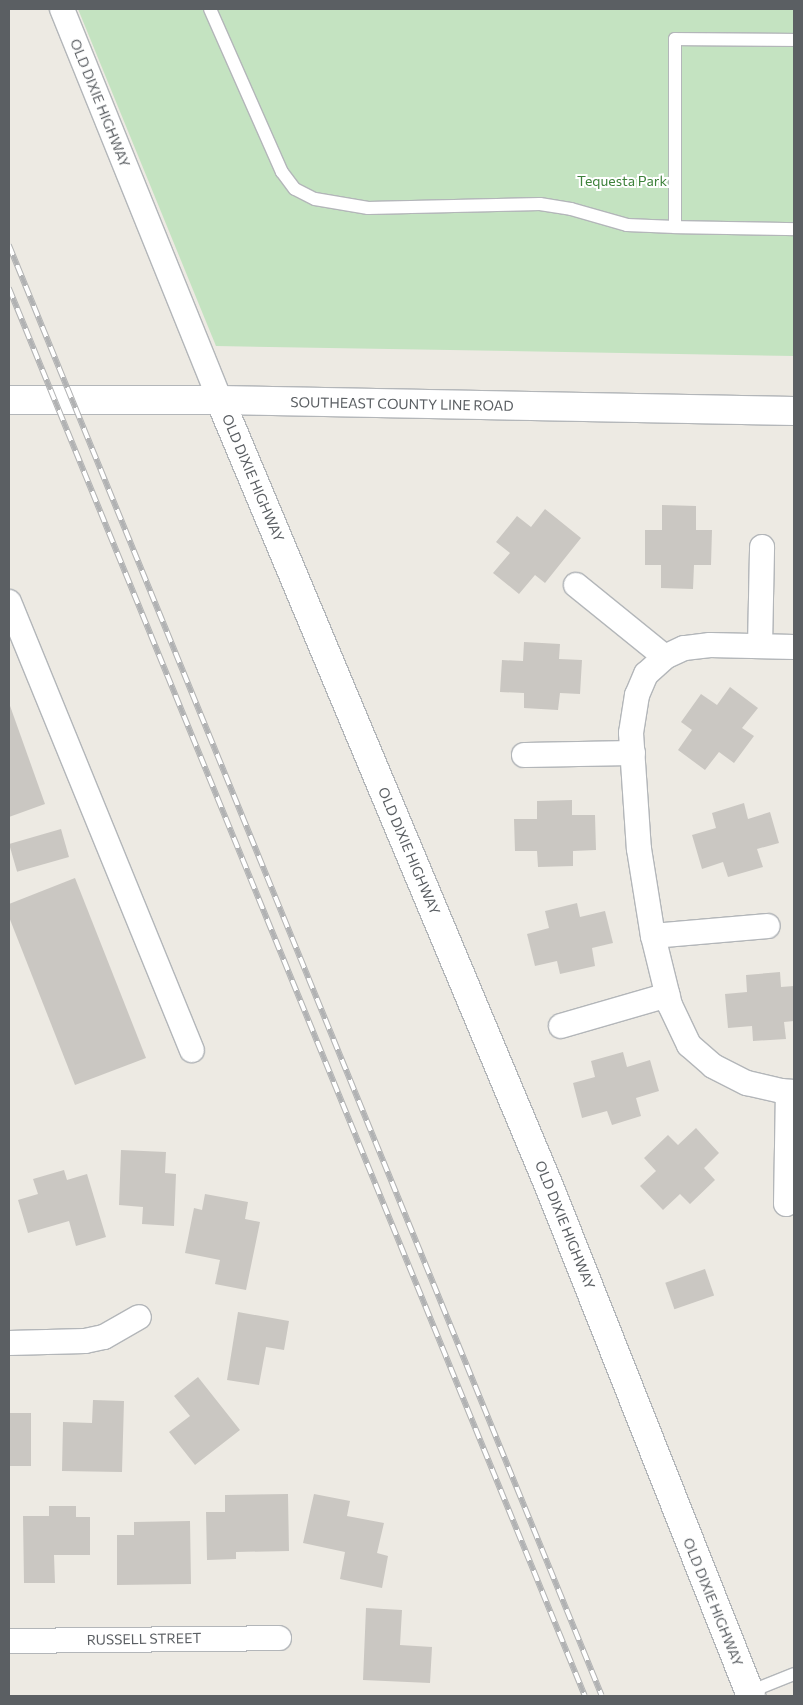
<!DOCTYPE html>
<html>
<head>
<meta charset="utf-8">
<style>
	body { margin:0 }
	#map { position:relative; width:803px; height:1705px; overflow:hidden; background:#edeae3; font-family:Commissioner,sans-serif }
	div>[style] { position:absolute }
	.green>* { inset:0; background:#c4e3c1 }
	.building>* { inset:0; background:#cac7c2; transform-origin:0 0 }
	.roads { filter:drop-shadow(1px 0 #b3b6b9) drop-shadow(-1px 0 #b3b6b9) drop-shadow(0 1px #b3b6b9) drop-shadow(0 -1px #b3b6b9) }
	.service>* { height:12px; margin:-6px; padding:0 6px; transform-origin:6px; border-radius:6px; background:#fff }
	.minor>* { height:24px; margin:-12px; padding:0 12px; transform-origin:12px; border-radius:12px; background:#fff }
	.tertiary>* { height:28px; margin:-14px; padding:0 14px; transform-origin:14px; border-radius:14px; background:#fff }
	.rail>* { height:5.5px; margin-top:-2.75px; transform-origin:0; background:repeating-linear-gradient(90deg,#fff 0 11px,#b1b2b3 0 22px); box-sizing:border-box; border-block:1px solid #b1b2b3 }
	span { translate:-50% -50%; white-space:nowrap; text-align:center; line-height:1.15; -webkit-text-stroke:4px #fff; paint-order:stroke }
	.street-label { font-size:14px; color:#5b5f63 }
	.park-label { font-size:14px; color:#3e823b }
	.frame { position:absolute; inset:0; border:10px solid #5b5f63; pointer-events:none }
</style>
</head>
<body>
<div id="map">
	<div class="green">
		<div style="clip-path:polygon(78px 9px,794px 9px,794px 356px,216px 346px)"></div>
	</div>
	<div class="building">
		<div style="clip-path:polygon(662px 505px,696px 506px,696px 530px,712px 530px,711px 565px,694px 565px,693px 589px,661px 588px,661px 565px,645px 565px,645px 530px,662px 530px)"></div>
		<div style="clip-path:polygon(545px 509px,581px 538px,545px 583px,535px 575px,519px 594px,493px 573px,510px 553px,496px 542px,517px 516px,531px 527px)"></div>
		<div style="clip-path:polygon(524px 642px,560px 644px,559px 659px,582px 660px,580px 694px,560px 693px,558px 710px,524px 708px,524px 693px,500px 692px,502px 660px,523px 661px)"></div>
		<div style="clip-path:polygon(730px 687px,758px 708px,742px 728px,754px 736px,734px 763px,719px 752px,705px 770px,678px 750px,692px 730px,681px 722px,701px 694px,717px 705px)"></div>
		<div style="clip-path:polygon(9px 703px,45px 804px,9px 817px)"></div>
		<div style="clip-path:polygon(572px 800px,572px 815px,595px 815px,596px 850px,573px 851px,573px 866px,538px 867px,537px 851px,515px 851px,514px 819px,537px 819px,537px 801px)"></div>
		<div style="clip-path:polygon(744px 803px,748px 819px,770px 812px,779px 843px,757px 849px,763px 867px,728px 877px,723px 862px,702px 869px,692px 835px,716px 828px,712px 813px)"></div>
		<div style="left:61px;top:829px;width:29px;height:54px;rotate:74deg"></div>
		<div style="clip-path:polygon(75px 878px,146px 1058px,75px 1085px,9px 917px,9px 904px)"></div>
		<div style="clip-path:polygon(577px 903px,580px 917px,605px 911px,613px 943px,592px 948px,595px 966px,560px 974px,557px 961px,535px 966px,527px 934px,549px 928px,545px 911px)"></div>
		<div style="clip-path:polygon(780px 972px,781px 987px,794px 986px,794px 1021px,784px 1022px,786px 1039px,753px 1041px,752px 1026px,728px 1028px,725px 994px,747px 992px,746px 975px)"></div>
		<div style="clip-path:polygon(623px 1052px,627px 1067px,650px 1060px,659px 1091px,636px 1098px,641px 1116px,612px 1125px,607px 1111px,582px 1118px,573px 1083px,595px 1077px,591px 1061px)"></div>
		<div style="clip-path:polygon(696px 1128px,719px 1153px,704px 1168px,715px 1180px,690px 1204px,680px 1194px,663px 1210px,640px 1186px,656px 1171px,644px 1158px,668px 1135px,678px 1145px)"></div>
		<div style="clip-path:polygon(121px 1150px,166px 1152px,165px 1173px,176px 1174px,174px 1226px,142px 1224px,143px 1207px,119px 1205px)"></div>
		<div style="clip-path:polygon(64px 1170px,67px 1180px,87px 1174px,106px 1237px,76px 1246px,69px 1221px,28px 1233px,18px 1200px,38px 1194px,33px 1179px)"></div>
		<div style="clip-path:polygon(205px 1194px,248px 1202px,245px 1219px,260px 1222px,246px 1290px,215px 1284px,220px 1260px,185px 1253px,194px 1208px,202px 1210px)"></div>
		<div style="left:705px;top:1269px;width:28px;height:42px;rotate:71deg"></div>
		<div style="clip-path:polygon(238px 1312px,289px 1321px,284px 1350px,266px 1347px,259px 1385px,227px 1380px)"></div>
		<div style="clip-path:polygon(198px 1377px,240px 1430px,195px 1465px,169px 1432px,190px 1416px,174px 1396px)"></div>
		<div style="clip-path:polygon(93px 1400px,124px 1401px,122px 1472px,62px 1471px,63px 1422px,92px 1423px)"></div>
		<div style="left:31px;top:1413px;width:53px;height:22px;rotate:90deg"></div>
		<div style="clip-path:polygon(288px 1494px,289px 1551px,236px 1552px,236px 1559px,207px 1560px,206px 1512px,225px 1512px,225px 1495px)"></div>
		<div style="clip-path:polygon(314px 1494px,350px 1501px,347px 1516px,384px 1523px,377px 1553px,388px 1556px,382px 1588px,340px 1579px,345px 1552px,303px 1543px)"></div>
		<div style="clip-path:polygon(49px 1506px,76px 1506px,76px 1517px,90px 1517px,90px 1555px,54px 1555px,55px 1583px,24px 1583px,23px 1516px,49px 1516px)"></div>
		<div style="clip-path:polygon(190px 1521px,191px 1584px,117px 1585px,117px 1535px,134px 1535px,134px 1522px)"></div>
		<div style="clip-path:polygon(366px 1608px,402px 1610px,400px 1645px,432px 1647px,430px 1683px,363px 1680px)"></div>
	</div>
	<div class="roads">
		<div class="service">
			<div style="left:210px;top:9px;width:178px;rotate:66.2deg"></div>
			<div style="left:282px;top:172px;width:21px;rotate:53deg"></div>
			<div style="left:295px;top:189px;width:22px;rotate:27deg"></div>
			<div style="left:315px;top:199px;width:54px;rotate:9.6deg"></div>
			<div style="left:368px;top:208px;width:172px;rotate:-1.3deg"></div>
			<div style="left:540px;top:204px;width:31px;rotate:9deg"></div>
			<div style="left:571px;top:209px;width:58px;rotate:15.9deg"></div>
			<div style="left:627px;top:225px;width:48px;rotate:2.4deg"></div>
			<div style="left:794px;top:40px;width:119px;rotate:-179.5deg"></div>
			<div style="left:675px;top:39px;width:188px;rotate:90deg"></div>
			<div style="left:675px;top:227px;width:119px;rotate:1deg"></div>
			<div style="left:749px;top:1692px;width:48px;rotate:-21.8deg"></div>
		</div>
		<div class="minor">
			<div style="left:62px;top:9px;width:422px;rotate:68deg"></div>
			<div style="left:576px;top:585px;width:114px;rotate:39deg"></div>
			<div style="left:9px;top:602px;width:484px;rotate:67.8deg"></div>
			<div style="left:760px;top:646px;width:99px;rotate:-88.8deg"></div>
			<div style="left:794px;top:647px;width:84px;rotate:-178.6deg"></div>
			<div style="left:710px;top:645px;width:26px;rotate:173deg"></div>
			<div style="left:684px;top:648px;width:21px;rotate:155deg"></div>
			<div style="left:665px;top:657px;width:25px;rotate:138deg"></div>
			<div style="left:646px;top:674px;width:23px;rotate:113deg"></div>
			<div style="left:637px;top:695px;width:38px;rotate:99deg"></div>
			<div style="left:631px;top:733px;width:116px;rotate:86.1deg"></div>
			<div style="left:639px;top:849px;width:88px;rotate:80.9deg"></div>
			<div style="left:653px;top:936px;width:71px;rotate:76.2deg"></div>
			<div style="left:670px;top:1005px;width:44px;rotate:64.6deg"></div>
			<div style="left:689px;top:1045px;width:32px;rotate:41deg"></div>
			<div style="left:713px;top:1066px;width:38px;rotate:27deg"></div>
			<div style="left:747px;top:1083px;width:35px;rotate:13deg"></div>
			<div style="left:781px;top:1091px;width:13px;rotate:4deg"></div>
			<div style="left:524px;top:755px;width:109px;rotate:-1.1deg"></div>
			<div style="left:653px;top:936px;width:115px;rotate:-5deg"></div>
			<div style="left:561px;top:1026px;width:111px;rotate:-16.2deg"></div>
			<div style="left:786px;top:1204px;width:112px;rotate:-89deg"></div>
			<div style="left:9px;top:1343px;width:76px;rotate:-1.5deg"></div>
			<div style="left:85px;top:1341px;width:19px;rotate:-12deg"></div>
			<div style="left:104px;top:1337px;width:40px;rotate:-29.7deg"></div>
			<div style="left:9px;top:1641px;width:270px;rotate:-0.6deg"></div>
		</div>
		<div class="tertiary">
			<div style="left:9px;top:400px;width:211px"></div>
			<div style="left:220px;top:400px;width:574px;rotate:1.1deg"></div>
			<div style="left:220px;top:400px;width:857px;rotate:67.29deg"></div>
			<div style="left:551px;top:1191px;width:543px;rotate:68.39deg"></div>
		</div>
	</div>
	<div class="rail">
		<div style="left:9px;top:245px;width:1567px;rotate:67.77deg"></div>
		<div style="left:9px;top:288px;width:1521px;rotate:67.75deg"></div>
	</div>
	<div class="street-label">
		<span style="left:100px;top:103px;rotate:68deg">OLD DIXIE HIGHWAY</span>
		<span style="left:402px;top:404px;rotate:1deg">SOUTHEAST COUNTY LINE ROAD</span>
		<span style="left:253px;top:478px;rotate:67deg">OLD DIXIE HIGHWAY</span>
		<span style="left:409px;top:851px;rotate:67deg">OLD DIXIE HIGHWAY</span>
		<span style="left:565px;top:1225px;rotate:68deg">OLD DIXIE HIGHWAY</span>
		<span style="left:713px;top:1602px;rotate:68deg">OLD DIXIE HIGHWAY</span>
		<span style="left:144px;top:1639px;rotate:-1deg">RUSSELL STREET</span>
	</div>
	<div class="park-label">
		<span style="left:622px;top:181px">Tequesta Park</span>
	</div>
	<div class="frame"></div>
</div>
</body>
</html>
